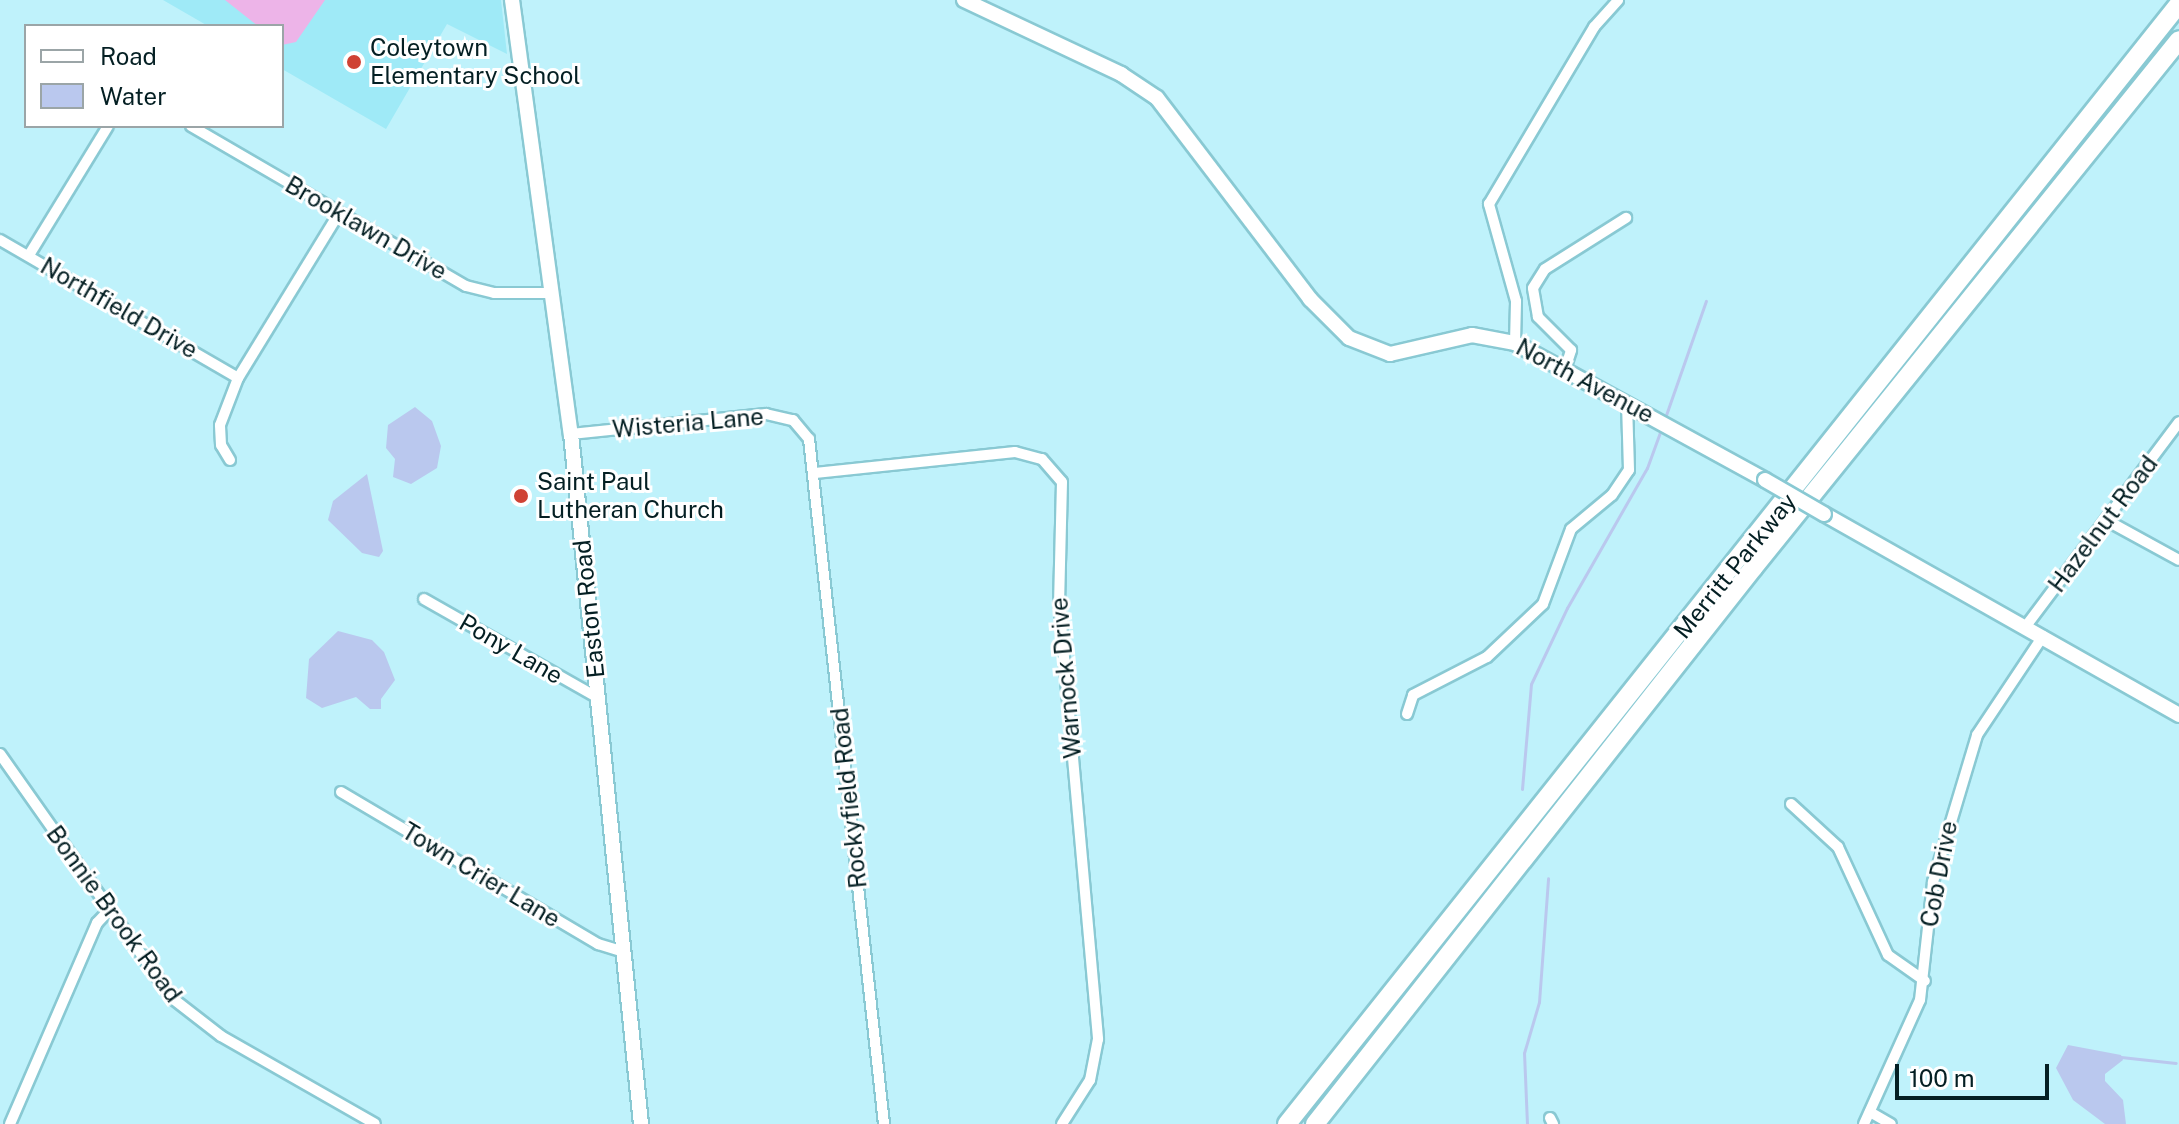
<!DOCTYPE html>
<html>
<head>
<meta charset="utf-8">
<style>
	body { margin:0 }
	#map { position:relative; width:2179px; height:1124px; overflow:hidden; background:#bff2fb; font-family:"Public Sans",sans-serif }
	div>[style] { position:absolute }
	.built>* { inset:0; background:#9feaf7 }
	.green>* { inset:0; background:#edb4e8 }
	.water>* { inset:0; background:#bac8ee }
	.stream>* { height:3px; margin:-1.5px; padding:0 1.5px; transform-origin:1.5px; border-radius:1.5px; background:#bac8ee }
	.roads { filter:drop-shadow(2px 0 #89c9d3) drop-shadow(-2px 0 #89c9d3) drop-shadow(0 2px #89c9d3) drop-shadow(0 -2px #89c9d3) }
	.street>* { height:10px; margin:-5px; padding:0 5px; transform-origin:5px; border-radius:5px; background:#fff }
	.secondary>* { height:14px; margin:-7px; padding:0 7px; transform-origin:7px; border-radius:7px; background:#fff }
	.highway>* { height:18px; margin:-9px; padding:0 9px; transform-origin:9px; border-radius:9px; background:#fff }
	.bridges { filter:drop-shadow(2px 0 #89c9d3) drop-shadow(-2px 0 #89c9d3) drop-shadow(0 2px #89c9d3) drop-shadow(0 -2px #89c9d3) }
	.secondary-bridge>* { height:14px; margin:-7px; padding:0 7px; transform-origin:7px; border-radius:7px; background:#fff }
	.dots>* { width:22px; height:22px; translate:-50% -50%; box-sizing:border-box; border:4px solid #fff; border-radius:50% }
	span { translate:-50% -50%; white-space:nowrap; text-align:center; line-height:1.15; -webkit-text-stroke:6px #fff; paint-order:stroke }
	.poi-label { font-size:24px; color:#041f23 }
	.left { translate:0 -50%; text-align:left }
	.street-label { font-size:24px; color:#041f23 }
	.legend { position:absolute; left:24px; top:24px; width:260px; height:104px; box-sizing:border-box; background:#fff; border:2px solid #9ba5a7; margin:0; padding:10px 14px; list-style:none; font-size:24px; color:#041f23 }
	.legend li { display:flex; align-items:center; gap:16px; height:40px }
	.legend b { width:40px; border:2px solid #9ba5a7 }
	.scale { position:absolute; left:1895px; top:1064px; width:154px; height:36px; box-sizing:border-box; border:4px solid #041f23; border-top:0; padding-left:10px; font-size:24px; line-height:28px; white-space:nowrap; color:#041f23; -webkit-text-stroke:6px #fff; paint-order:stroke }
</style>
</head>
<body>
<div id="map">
	<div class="built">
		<div style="clip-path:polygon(163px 0,501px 0,507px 54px,447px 24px,386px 129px,282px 69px,282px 26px,208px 26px)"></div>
	</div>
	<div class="green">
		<div style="clip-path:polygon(225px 0,325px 0,296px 42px,282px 45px,282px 26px,258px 26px)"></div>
	</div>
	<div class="water">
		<div style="clip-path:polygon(415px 407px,432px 421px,441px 446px,437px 468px,411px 484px,393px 477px,395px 459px,386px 448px,388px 425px)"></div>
		<div style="clip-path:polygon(367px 474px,383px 551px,379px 557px,362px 553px,328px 520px,333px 501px)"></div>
		<div style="clip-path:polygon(338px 631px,372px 640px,384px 652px,395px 680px,381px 699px,381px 709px,370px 709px,356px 697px,322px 708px,306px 698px,309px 659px)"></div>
		<div style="clip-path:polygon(2068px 1045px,2121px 1055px,2123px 1060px,2105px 1074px,2105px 1081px,2123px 1100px,2126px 1124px,2105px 1124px,2073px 1100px,2056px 1068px)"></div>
	</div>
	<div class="stream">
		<div style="left:1666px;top:415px;width:121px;rotate:-70.7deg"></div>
		<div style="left:1522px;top:789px;width:105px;rotate:-85.1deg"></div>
		<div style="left:1531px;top:684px;width:84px;rotate:-64.7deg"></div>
		<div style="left:1567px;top:608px;width:161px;rotate:-60.3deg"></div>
		<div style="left:1647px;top:468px;width:38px;rotate:-70deg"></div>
		<div style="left:2121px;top:1057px;width:55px;rotate:6.2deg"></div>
		<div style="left:1527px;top:1124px;width:71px;rotate:-92.4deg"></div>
		<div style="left:1524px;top:1053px;width:53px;rotate:-73.6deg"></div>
		<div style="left:1539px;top:1002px;width:124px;rotate:-85.8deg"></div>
	</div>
	<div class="roads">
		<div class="street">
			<div style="left:191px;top:126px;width:318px;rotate:30.2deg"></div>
			<div style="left:466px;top:286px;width:29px;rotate:14deg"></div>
			<div style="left:494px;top:293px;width:57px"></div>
			<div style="left:0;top:240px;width:275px;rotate:30.1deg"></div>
			<div style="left:29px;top:255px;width:151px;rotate:-58.5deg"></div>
			<div style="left:1515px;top:343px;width:42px;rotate:-88.6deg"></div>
			<div style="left:1516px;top:301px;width:101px;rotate:-105.6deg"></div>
			<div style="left:1489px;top:204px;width:206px;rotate:-59.3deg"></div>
			<div style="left:1594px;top:27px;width:36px;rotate:-48deg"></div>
			<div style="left:1565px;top:369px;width:20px;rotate:-72deg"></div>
			<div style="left:1571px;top:350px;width:47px;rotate:-135deg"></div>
			<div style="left:1538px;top:317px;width:29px;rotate:-100deg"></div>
			<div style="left:1533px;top:288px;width:22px;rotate:-58deg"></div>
			<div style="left:1545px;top:269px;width:96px;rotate:-32.2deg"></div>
			<div style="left:571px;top:434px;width:196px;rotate:-5.9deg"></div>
			<div style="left:766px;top:414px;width:28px;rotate:13deg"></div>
			<div style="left:793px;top:420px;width:25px;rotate:50deg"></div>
			<div style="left:809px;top:439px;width:689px;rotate:83.75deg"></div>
			<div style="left:230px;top:460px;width:17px;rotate:-121deg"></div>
			<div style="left:221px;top:445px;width:20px;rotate:-93deg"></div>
			<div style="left:220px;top:425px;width:50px;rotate:-69deg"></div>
			<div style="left:238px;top:378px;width:193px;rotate:-58.5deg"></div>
			<div style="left:815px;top:473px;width:201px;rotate:-6deg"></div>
			<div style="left:1015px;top:452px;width:28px;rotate:15deg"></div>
			<div style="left:1042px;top:459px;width:30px;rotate:49deg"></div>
			<div style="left:1062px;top:482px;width:119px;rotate:91.4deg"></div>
			<div style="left:1059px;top:601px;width:440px;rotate:84.9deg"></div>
			<div style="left:1098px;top:1039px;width:42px;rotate:101deg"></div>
			<div style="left:1090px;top:1080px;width:52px;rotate:122.5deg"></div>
			<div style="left:2106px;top:520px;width:83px;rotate:28.7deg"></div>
			<div style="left:424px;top:599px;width:200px;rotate:29.6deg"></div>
			<div style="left:2026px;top:626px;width:255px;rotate:-53.1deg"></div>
			<div style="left:1407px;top:714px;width:20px;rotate:-72deg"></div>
			<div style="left:1413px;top:695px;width:83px;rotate:-27.2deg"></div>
			<div style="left:1487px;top:657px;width:77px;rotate:-43.4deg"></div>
			<div style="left:1543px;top:604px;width:80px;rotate:-69.5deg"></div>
			<div style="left:1571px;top:529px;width:53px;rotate:-39.7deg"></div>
			<div style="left:1612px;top:495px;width:30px;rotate:-56deg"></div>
			<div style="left:1629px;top:470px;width:67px;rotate:-91.7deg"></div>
			<div style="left:0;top:754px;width:299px;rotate:54.8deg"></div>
			<div style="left:172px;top:998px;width:62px;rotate:37.8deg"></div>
			<div style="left:221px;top:1036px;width:177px;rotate:29.7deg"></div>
			<div style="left:341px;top:792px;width:299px;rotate:30.6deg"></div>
			<div style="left:598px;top:944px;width:27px;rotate:17deg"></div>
			<div style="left:1791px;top:804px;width:64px;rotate:42.5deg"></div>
			<div style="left:1838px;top:847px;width:119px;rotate:65.2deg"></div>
			<div style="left:1888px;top:955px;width:45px;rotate:35.1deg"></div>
			<div style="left:1870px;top:1112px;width:24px;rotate:30deg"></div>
			<div style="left:1550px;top:1118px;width:7px;rotate:63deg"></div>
			<div style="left:10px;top:1124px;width:219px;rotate:-66.6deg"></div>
			<div style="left:97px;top:923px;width:16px;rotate:-47deg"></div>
			<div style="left:1864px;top:1124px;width:136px;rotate:-65.7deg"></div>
			<div style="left:1920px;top:1000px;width:119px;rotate:-83.7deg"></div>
			<div style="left:1933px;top:882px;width:153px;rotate:-73.3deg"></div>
			<div style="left:1977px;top:735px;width:119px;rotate:-56.3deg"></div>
		</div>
		<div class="secondary">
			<div style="left:512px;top:0;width:438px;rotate:82.3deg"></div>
			<div style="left:571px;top:434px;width:694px;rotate:84.21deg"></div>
			<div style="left:964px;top:0;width:174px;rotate:25.2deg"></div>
			<div style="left:1121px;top:74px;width:43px;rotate:33.7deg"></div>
			<div style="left:1157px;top:98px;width:253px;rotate:52.7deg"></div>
			<div style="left:1310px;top:299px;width:55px;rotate:45deg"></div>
			<div style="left:1349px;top:338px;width:44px;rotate:21.3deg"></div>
			<div style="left:1390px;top:354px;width:84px;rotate:-13deg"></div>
			<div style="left:1472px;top:335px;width:44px;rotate:10.5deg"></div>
			<div style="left:1515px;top:343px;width:285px;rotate:28.7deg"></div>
			<div style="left:1824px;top:514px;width:408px;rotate:29.5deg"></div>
		</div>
		<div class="highway">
			<div style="left:1287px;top:1124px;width:1432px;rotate:-51.47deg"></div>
			<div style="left:1315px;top:1124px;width:708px;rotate:-51.77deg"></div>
			<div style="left:1753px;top:568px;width:678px;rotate:-51.1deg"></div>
		</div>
	</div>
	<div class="bridges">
		<div class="secondary-bridge">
			<div style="left:1765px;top:480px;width:68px;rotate:30deg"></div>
		</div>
	</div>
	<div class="dots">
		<div style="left:354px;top:62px;background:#cf4234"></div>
		<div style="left:521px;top:496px;background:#cf4234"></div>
	</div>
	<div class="poi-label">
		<span class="left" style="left:370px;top:62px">Coleytown<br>Elementary School</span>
		<span class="left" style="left:537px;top:496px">Saint Paul<br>Lutheran Church</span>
	</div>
	<div class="street-label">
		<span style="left:366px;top:228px;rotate:30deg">Brooklawn Drive</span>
		<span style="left:119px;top:308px;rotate:30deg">Northfield Drive</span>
		<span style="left:1585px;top:381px;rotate:28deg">North Avenue</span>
		<span style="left:688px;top:423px;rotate:-5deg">Wisteria Lane</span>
		<span style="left:2103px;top:524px;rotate:-53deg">Hazelnut Road</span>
		<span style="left:1735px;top:566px;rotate:-51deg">Merritt Parkway</span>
		<span style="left:589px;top:609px;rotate:-96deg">Easton Road</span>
		<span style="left:511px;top:649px;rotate:30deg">Pony Lane</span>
		<span style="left:1066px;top:678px;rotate:-95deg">Warnock Drive</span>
		<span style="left:849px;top:798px;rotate:-96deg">Rockyfield Road</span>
		<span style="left:1939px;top:874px;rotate:-79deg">Cob Drive</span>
		<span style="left:481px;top:875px;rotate:31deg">Town Crier Lane</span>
		<span style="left:114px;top:914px;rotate:54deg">Bonnie Brook Road</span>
	</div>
	<ul class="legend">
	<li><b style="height:10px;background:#fff"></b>Road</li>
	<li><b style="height:22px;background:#bac8ee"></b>Water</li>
	</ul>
	<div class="scale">100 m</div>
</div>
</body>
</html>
